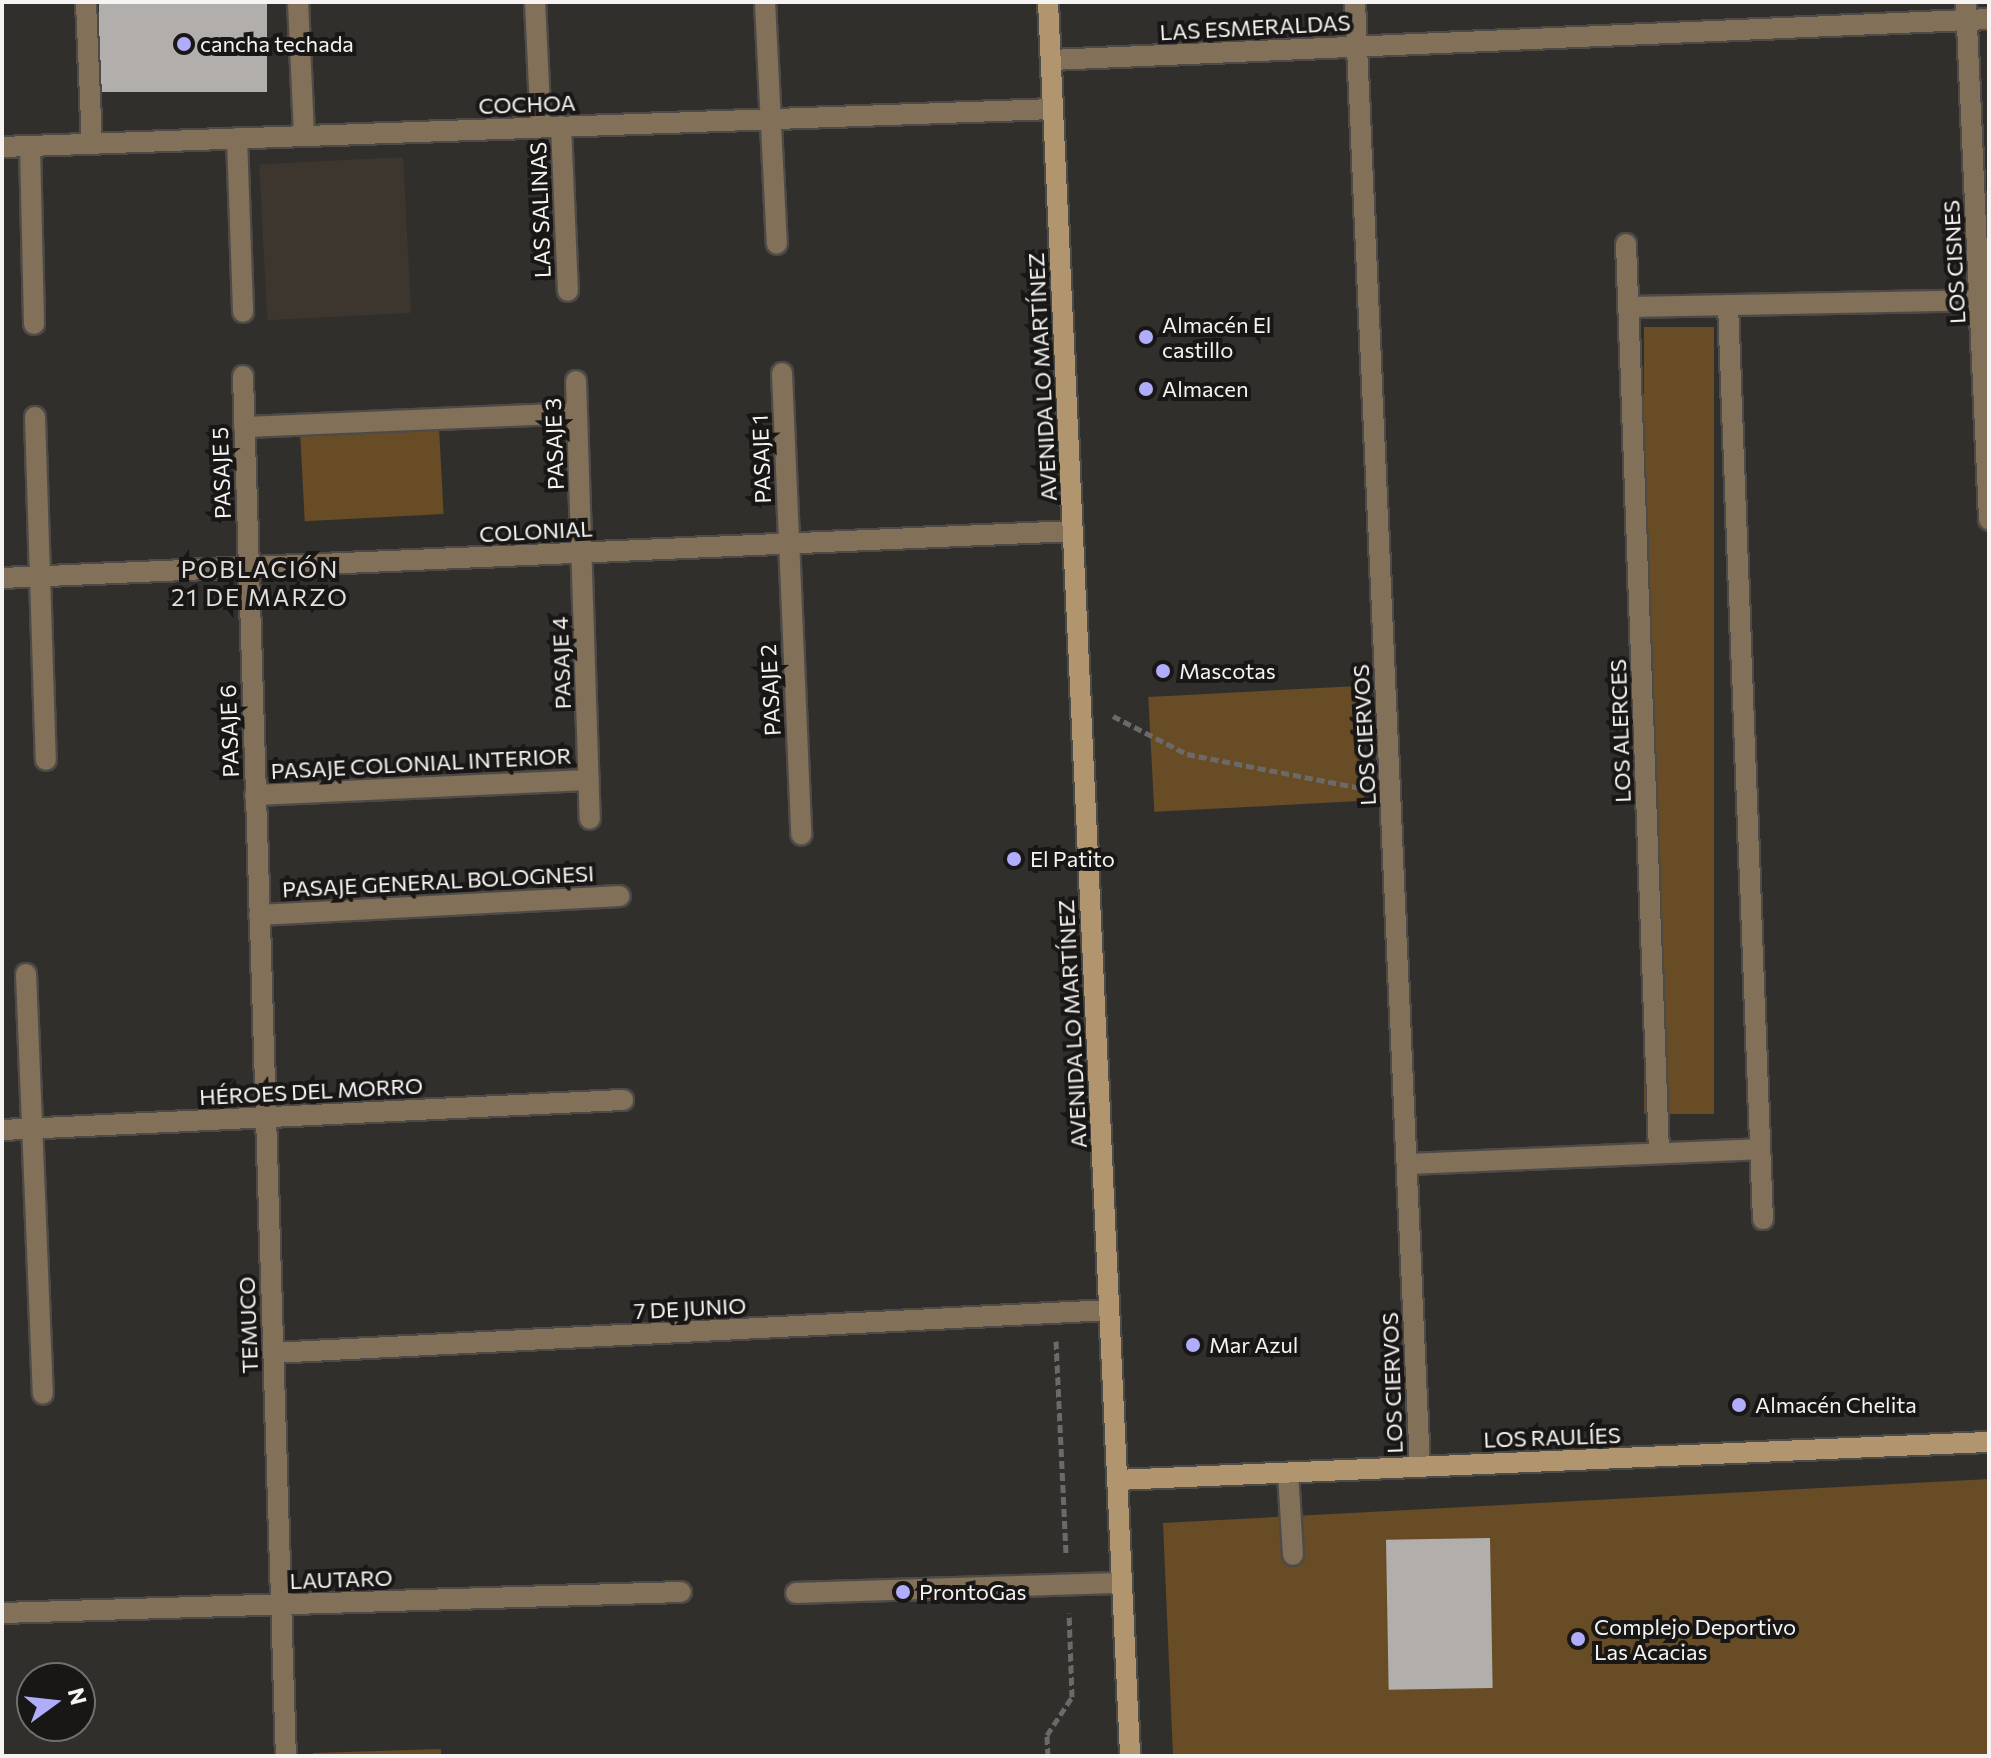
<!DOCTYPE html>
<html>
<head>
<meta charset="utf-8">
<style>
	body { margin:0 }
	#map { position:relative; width:1991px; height:1758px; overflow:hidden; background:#312f2c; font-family:Commissioner,sans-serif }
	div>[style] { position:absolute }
	.built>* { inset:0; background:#3c362e; transform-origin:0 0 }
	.green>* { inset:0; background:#674c26; transform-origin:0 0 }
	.building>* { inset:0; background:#b1aeab; transform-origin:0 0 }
	.path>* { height:5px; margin-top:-2.5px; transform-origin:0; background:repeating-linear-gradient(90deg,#6c6a68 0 8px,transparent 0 12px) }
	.roads { filter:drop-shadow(2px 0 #4d4b48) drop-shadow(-2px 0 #4d4b48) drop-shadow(0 2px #4d4b48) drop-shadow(0 -2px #4d4b48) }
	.lane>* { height:20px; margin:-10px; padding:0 10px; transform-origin:10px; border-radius:10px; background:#827059 }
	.street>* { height:20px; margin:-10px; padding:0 10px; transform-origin:10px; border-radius:10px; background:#827059 }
	.secondary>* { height:20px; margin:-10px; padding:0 10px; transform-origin:10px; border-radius:10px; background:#b0956f }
	.dots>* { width:22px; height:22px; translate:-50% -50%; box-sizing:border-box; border:4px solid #181716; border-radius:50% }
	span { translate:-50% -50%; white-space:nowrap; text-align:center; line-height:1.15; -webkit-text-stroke:8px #181716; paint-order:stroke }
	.street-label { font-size:22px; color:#f6f4f3 }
	.poi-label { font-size:22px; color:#f6f4f3 }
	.left { translate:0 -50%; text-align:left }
	.neighbourhood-label { font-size:24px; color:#e1deda; letter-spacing:2px }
	.frame { position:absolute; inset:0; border:4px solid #f6f4f3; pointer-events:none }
	.north { position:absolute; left:16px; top:1662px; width:80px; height:80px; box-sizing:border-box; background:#181716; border:2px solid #716f6e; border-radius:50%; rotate:75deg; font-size:22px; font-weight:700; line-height:32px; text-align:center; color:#f6f4f3 }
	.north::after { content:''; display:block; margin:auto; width:28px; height:36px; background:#b0aefa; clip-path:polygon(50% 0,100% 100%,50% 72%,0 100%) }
</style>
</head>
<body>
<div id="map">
	<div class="built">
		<div style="left:403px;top:157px;width:156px;height:144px;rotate:87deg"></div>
	</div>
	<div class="green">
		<div style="left:1644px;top:327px;width:70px;height:787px"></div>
		<div style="left:439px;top:427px;width:87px;height:139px;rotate:87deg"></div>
		<div style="left:1358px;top:686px;width:115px;height:210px;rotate:87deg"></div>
		<div style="clip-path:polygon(1989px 1479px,1989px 1756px,1173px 1756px,1163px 1523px)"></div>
		<div style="clip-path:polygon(441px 1749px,441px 1756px,313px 1756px,313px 1753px)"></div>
	</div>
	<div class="building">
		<div style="left:99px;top:2px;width:168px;height:90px"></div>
		<div style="left:1490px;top:1538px;width:150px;height:104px;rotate:89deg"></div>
	</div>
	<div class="path">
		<div style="left:1113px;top:716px;width:83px;rotate:27.2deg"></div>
		<div style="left:1187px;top:754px;width:177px;rotate:11.1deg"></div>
		<div style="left:1056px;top:1341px;width:214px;rotate:87.3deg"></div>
		<div style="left:1048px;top:1756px;width:21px;rotate:-93deg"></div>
		<div style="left:1047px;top:1735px;width:45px;rotate:-56.7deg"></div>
		<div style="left:1072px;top:1697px;width:84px;rotate:-92deg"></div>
	</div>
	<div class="roads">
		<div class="lane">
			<div style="left:1288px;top:1473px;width:82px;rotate:86.5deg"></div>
			<div style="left:796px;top:1593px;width:326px;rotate:-1.8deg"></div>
		</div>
		<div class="street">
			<div style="left:86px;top:2px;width:141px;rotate:87.6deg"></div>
			<div style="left:298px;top:2px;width:134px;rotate:87.4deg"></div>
			<div style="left:535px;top:2px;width:125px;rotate:87.3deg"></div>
			<div style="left:765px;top:2px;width:242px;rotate:87.2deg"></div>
			<div style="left:1355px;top:2px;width:1466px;rotate:87.46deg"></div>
			<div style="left:1966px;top:2px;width:518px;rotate:87.45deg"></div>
			<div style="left:1051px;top:60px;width:939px;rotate:-2.5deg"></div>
			<div style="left:561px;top:126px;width:165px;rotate:87.6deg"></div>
			<div style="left:237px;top:138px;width:174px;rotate:88deg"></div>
			<div style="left:30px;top:146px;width:178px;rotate:88.7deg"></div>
			<div style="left:2px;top:147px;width:1052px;rotate:-2.07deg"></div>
			<div style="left:1626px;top:244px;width:910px;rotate:87.92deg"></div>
			<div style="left:1728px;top:305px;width:915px;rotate:87.81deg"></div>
			<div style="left:1628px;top:307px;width:352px;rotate:-1.1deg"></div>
			<div style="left:782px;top:373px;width:462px;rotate:87.6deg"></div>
			<div style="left:243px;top:376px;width:1381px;rotate:88.22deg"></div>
			<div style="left:576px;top:381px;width:438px;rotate:88.2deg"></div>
			<div style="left:35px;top:417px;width:343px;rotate:88.2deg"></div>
			<div style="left:244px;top:427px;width:333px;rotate:-2.4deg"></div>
			<div style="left:2px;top:578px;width:1072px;rotate:-2.51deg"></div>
			<div style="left:255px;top:795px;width:334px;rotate:-2.6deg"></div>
			<div style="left:259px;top:915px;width:361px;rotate:-3deg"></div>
			<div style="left:26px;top:974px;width:420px;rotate:87.7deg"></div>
			<div style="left:2px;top:1130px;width:622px;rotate:-2.77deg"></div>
			<div style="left:1407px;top:1164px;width:353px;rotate:-2.4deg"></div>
			<div style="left:272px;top:1353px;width:838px;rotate:-2.94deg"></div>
			<div style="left:2px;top:1613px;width:679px;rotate:-1.77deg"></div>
		</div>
		<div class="secondary">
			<div style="left:1048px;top:2px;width:1756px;rotate:87.32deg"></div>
			<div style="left:1117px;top:1480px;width:873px;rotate:-2.5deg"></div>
		</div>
	</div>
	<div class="dots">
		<div style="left:184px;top:44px;background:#b0aefa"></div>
		<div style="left:1146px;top:337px;background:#b0aefa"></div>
		<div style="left:1146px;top:389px;background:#b0aefa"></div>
		<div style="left:1163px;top:671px;background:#b0aefa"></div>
		<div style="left:1014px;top:859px;background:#b0aefa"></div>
		<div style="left:1193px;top:1345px;background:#b0aefa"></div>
		<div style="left:1739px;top:1405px;background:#b0aefa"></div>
		<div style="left:903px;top:1592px;background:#b0aefa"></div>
		<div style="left:1578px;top:1639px;background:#b0aefa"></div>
	</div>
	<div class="street-label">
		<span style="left:1255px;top:27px;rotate:-3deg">LAS ESMERALDAS</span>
		<span style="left:527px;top:104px;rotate:-2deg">COCHOA</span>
		<span style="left:540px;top:210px;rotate:-92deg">LAS SALINAS</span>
		<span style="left:1954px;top:262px;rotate:-93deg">LOS CISNES</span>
		<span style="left:1042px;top:377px;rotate:-93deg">AVENIDA LO MARTÍNEZ</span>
		<span style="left:554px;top:444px;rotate:-92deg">PASAJE 3</span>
		<span style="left:761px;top:459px;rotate:-92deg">PASAJE 1</span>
		<span style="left:221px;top:473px;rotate:-92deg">PASAJE 5</span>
		<span style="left:536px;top:531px;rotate:-3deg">COLONIAL</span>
		<span style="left:561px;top:663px;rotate:-92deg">PASAJE 4</span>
		<span style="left:770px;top:690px;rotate:-93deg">PASAJE 2</span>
		<span style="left:229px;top:731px;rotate:-92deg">PASAJE 6</span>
		<span style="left:1620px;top:731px;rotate:-92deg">LOS ALERCES</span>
		<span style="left:1364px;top:735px;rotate:-93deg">LOS CIERVOS</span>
		<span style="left:421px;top:763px;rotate:-3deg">PASAJE COLONIAL INTERIOR</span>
		<span style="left:438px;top:881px;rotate:-3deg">PASAJE GENERAL BOLOGNESI</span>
		<span style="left:1072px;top:1024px;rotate:-93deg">AVENIDA LO MARTÍNEZ</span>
		<span style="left:311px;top:1091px;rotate:-3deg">HÉROES DEL MORRO</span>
		<span style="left:690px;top:1308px;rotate:-3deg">7 DE JUNIO</span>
		<span style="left:248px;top:1325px;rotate:-92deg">TEMUCO</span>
		<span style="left:1392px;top:1383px;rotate:-92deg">LOS CIERVOS</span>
		<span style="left:1552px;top:1437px;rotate:-2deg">LOS RAULÍES</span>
		<span style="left:341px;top:1579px;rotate:-2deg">LAUTARO</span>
	</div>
	<div class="poi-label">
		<span class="left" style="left:200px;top:44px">cancha techada</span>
		<span class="left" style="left:1162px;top:337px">Almacén El<br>castillo</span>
		<span class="left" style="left:1162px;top:389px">Almacen</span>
		<span class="left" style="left:1179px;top:671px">Mascotas</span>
		<span class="left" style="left:1030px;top:859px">El Patito</span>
		<span class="left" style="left:1209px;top:1345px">Mar Azul</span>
		<span class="left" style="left:1755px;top:1405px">Almacén Chelita</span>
		<span class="left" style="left:919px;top:1592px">ProntoGas</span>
		<span class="left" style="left:1594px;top:1639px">Complejo Deportivo<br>Las Acacias</span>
	</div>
	<div class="neighbourhood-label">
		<span style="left:260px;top:583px">POBLACIÓN<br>21 DE MARZO</span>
	</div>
	<div class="frame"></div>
	<div class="north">N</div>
</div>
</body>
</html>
